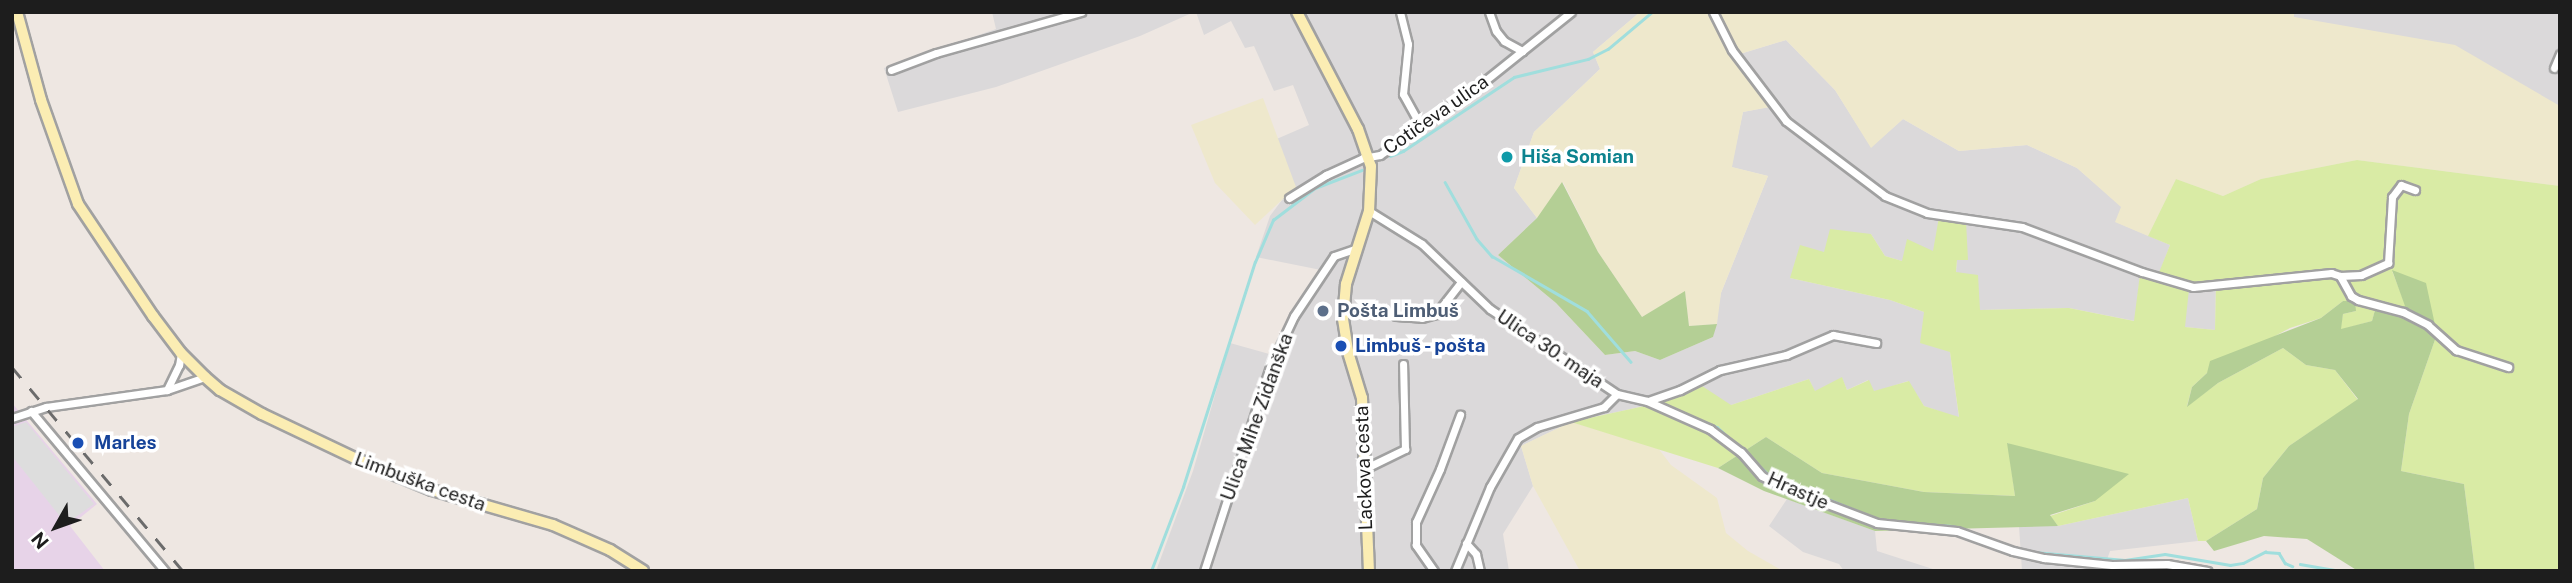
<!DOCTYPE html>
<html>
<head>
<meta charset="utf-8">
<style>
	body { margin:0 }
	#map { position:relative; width:2572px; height:583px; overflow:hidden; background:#eee7e2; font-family:"Public Sans",sans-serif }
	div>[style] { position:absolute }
	.residential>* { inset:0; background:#dbd9da }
	.industrial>* { inset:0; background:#e7d3e8 }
	.farmland>* { inset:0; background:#eee8cc }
	.grass>* { inset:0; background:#d9eba5 }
	.forest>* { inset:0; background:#b4cf95 }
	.parking>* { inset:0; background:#ddd }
	.stream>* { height:2.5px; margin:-1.25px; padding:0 1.25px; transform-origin:1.25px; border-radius:1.25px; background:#a0dedd }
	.roads { filter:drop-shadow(2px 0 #a1a1a1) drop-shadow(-2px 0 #a1a1a1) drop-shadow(0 2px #a1a1a1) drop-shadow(0 -2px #a1a1a1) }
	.street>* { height:7px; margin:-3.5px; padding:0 3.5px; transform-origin:3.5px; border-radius:3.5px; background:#fff }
	.secondary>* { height:10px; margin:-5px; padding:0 5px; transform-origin:5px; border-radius:5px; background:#fbedb3 }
	.rail>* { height:2.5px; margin-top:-1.25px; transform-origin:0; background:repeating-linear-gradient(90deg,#6b6b6b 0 14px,transparent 0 28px) }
	.dots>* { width:19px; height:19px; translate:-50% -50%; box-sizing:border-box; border:4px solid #fff; border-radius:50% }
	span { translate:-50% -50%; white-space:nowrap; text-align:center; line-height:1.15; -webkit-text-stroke:7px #fff; paint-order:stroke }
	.street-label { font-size:19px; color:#1d1d1d }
	.culture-label { font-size:19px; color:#0d838f; font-weight:700 }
	.left { translate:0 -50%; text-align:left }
	.service-label { font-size:19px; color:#4e5e75; font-weight:700 }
	.transit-label { font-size:19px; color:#164399; font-weight:700 }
	.frame { position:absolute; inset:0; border:14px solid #1d1d1d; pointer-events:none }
	.north { position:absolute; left:21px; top:492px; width:70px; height:70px; -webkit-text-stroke:5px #fff; paint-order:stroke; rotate:230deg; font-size:19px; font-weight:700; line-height:28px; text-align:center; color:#1d1d1d }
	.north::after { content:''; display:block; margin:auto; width:24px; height:32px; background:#1d1d1d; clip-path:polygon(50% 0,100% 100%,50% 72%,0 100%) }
</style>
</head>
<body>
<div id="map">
	<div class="residential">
		<div style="clip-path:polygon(992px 12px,1194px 12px,1140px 36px,996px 87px,898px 112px,884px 68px,996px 29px)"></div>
		<div style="clip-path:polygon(1196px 12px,1640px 12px,1593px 52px,1600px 69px,1534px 132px,1514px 188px,1537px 218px,1498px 255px,1556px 303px,1605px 355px,1635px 351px,1660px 360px,1713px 337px,1721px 293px,1768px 176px,1731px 167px,1743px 112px,1769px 107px,1730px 57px,1786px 40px,1835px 90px,1871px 147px,1903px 119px,1959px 151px,2027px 145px,2077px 168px,2122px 207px,2116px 222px,2170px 245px,2159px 274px,2216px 283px,2215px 330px,2185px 327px,2140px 275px,2135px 321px,2069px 308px,1980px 310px,1956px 273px,1957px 260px,1968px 260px,1933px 251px,1902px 261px,1885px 256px,1871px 234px,1824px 252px,1790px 278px,1890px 300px,1924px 312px,1950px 352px,1959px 418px,1924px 406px,1908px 381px,1874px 392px,1868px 380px,1847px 390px,1842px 378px,1815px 392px,1809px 379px,1731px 405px,1649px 405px,1571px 422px,1521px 446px,1533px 486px,1503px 534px,1509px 571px,1156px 571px,1193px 471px,1230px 343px,1273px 355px,1321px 270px,1256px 257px,1270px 216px,1291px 188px,1272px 141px,1309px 125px,1293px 85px,1274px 91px,1254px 46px,1245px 48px,1231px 21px,1204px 35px)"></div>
		<div style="clip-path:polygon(2294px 12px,2560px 12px,2560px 106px,2294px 17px)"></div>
		<div style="clip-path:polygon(2188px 498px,2198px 541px,2110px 551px,2103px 571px,2022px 571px,2019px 526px,2058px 526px)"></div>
		<div style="clip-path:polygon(1787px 499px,1875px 531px,1877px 551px,1939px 571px,1844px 571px,1839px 564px,1803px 552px,1769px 526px)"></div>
	</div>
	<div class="industrial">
		<div style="clip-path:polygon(12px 403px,97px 504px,70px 526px,105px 571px,12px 571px)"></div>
	</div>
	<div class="farmland">
		<div style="clip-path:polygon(1640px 12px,2294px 12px,2294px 17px,2455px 45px,2560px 106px,2560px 186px,2357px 160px,2261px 179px,2223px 196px,2176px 179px,2148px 236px,2115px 222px,2121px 207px,2077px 168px,2027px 145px,1959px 151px,1903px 119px,1871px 148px,1835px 90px,1786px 40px,1730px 57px,1770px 107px,1743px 112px,1732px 167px,1768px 176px,1721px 293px,1717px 324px,1689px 326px,1685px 292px,1642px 317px,1598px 252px,1563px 182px,1537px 218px,1514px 188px,1534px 132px,1600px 69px,1593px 52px)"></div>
		<div style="clip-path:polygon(1263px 98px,1296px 187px,1255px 225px,1215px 183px,1191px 125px)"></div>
		<div style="clip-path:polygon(1571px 422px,1658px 448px,1671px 465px,1717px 498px,1726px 533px,1748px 551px,1783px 571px,1580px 571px,1533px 486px,1521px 446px)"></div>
	</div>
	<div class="grass">
		<div style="clip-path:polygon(2357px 160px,2560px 186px,2560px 571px,2475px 571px,2464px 484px,2401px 471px,2409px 414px,2437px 334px,2392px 271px,2406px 306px,2375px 310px,2372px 321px,2340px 330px,2343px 314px,2356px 311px,2343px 301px,2321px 318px,2290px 328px,2207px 373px,2192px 387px,2187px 406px,2218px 383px,2283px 348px,2306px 365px,2335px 370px,2358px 400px,2289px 446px,2263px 478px,2257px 509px,2206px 541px,2198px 541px,2188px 498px,2058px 526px,2050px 516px,2095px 501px,2008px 443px,2015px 496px,1924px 492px,1822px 473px,1766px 437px,1718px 468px,1571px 422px,1649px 405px,1699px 384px,1731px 405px,1809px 379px,1815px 391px,1842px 377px,1847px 390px,1869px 380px,1874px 391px,1909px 381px,1924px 406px,1959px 417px,1950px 352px,1920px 343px,1924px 312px,1890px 300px,1790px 278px,1800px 245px,1824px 252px,1830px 229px,1871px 234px,1885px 256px,1902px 261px,1907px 239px,1933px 251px,1939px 217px,1966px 221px,1968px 260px,1957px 260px,1956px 272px,1978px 275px,1980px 310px,2069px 308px,2134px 321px,2140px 274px,2189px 289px,2185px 327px,2215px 330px,2216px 283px,2193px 284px,2158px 275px,2170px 245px,2148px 236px,2176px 179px,2223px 196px,2261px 179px)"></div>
	</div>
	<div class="forest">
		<div style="clip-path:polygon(1562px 182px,1598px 252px,1642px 317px,1685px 291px,1689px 326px,1717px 324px,1713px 337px,1660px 360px,1635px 351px,1605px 355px,1556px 303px,1498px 255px,1537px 218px)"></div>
		<div style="clip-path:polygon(2392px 270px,2426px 283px,2437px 334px,2409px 414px,2401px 471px,2464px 484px,2475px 571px,2358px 571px,2307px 539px,2264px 536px,2214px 551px,2206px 541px,2257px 509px,2263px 478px,2289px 446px,2358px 399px,2335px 370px,2306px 365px,2283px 348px,2218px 383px,2187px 407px,2192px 387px,2207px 373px,2210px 361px,2321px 318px,2343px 301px,2355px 301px,2356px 311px,2343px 314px,2341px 329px,2372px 321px,2375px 310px,2405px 306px)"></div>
		<div style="clip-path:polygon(1766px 437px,1822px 473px,1924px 492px,2015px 496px,2007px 443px,2129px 474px,2095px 501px,2050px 515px,2058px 526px,1875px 531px,1764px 491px,1718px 468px)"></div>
	</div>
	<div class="parking">
		<div style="clip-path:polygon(26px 422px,94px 504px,66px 524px,12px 456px,12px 427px)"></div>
	</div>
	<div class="stream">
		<div style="left:1390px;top:156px;width:14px;rotate:-21deg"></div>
		<div style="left:1403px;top:151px;width:133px;rotate:-33.7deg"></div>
		<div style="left:1514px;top:77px;width:76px;rotate:-13.7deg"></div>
		<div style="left:1588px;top:59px;width:22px;rotate:-27deg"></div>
		<div style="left:1608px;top:49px;width:57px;rotate:-40.1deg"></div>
		<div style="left:1445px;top:182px;width:65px;rotate:60.7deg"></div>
		<div style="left:1477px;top:239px;width:23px;rotate:49deg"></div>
		<div style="left:1492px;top:256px;width:110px;rotate:30.1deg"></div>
		<div style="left:1587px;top:311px;width:67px;rotate:49.2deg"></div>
		<div style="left:1659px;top:403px;width:63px;rotate:22.5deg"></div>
		<div style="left:1717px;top:427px;width:71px;rotate:42.7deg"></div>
		<div style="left:1769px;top:475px;width:119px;rotate:22.2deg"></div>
		<div style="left:1910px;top:523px;width:42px;rotate:4.1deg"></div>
		<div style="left:1952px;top:526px;width:38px;rotate:18deg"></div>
		<div style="left:2034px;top:552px;width:91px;rotate:5deg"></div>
		<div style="left:2125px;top:560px;width:40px;rotate:-8.5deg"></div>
		<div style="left:2165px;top:554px;width:66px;rotate:9.6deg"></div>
		<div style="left:2230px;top:565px;width:13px;rotate:-9deg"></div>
		<div style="left:2243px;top:563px;width:25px;rotate:-27deg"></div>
		<div style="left:2265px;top:552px;width:14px;rotate:4deg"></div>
		<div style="left:2279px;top:553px;width:12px;rotate:59deg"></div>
		<div style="left:2285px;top:563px;width:8px;rotate:23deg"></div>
		<div style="left:2300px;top:564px;width:42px;rotate:9.7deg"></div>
		<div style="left:1151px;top:571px;width:90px;rotate:-69.1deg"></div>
		<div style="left:1183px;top:487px;width:236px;rotate:-72.3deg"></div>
		<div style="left:1255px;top:262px;width:46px;rotate:-66.8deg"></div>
		<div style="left:1273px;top:220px;width:53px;rotate:-37.3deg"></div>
		<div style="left:1315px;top:188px;width:50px;rotate:-21deg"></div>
	</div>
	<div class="roads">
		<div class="street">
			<div style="left:1400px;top:12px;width:33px;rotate:76deg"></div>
			<div style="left:1408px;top:44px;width:50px;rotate:95.7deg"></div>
			<div style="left:1403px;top:94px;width:35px;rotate:61deg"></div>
			<div style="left:1489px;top:12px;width:20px;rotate:70deg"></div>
			<div style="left:1496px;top:31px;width:13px;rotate:51deg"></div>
			<div style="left:1504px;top:41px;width:21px;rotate:29deg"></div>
			<div style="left:1713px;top:12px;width:42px;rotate:63.4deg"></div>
			<div style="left:1732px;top:50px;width:89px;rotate:52.7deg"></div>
			<div style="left:1786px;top:121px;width:124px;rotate:37.1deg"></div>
			<div style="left:1885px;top:196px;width:45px;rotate:22deg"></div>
			<div style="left:1927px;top:213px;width:96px;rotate:8.4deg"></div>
			<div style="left:2022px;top:227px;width:128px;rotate:20.6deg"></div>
			<div style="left:2142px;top:272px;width:53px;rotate:16.4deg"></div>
			<div style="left:2193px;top:287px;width:139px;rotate:-5.8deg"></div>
			<div style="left:2331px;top:273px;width:9px;rotate:18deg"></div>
			<div style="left:2340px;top:276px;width:23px;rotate:61deg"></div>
			<div style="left:2351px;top:296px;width:8px;rotate:30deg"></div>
			<div style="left:2358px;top:300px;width:47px;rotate:14.9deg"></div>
			<div style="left:2403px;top:312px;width:28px;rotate:27deg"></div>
			<div style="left:2428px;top:325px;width:38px;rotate:42deg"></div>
			<div style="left:2456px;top:350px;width:55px;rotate:18.1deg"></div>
			<div style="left:2554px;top:68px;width:15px;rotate:-67deg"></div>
			<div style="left:891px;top:70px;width:48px;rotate:-20.7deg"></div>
			<div style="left:936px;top:53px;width:151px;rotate:-15.8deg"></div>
			<div style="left:1289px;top:198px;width:44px;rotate:-31.9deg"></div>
			<div style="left:1326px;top:175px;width:41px;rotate:-24.7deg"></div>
			<div style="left:1363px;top:158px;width:17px;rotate:-10deg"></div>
			<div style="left:1380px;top:155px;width:118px;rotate:-35deg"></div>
			<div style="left:1477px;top:87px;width:120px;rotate:-38.6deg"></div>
			<div style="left:1369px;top:211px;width:62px;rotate:31.9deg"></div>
			<div style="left:1422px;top:244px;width:94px;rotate:43.7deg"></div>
			<div style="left:1490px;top:309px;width:153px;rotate:33.8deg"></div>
			<div style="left:1617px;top:394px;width:31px;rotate:13deg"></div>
			<div style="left:1647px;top:401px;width:69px;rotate:24deg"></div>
			<div style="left:1710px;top:429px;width:39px;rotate:37deg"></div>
			<div style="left:1741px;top:452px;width:32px;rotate:49deg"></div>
			<div style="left:1762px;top:476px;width:21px;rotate:29deg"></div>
			<div style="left:1780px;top:486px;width:104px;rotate:20.9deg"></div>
			<div style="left:1877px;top:523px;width:80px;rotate:5.7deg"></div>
			<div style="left:1957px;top:531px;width:59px;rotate:19.7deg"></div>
			<div style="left:2013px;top:551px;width:32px;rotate:13deg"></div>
			<div style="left:2044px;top:558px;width:68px;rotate:5.9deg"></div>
			<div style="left:2112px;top:565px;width:55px;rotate:-1deg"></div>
			<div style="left:2167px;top:564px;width:41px;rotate:9.9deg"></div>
			<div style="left:2340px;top:276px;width:21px;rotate:-3deg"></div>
			<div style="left:2361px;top:275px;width:30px;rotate:-24deg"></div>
			<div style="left:2388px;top:263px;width:66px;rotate:-86.5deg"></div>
			<div style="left:2392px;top:197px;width:15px;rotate:-53deg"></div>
			<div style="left:2401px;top:185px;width:15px;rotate:20deg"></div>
			<div style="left:1396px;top:316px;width:26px;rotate:4deg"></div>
			<div style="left:1422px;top:318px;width:15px;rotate:-16deg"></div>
			<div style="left:1436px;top:314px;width:41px;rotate:-52deg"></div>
			<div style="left:181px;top:353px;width:12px;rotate:99deg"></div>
			<div style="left:179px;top:365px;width:28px;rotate:116deg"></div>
			<div style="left:167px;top:390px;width:40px;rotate:-18.9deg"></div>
			<div style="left:1648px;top:401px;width:34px;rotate:-19deg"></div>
			<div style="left:1680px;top:390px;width:45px;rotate:-26.6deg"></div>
			<div style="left:1720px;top:370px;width:68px;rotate:-12.8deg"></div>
			<div style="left:1786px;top:355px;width:51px;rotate:-23.1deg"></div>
			<div style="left:1833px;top:335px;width:44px;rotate:10.5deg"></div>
			<div style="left:31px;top:411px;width:209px;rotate:50.1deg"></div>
			<div style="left:12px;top:418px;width:36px;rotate:-18deg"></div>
			<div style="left:46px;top:407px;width:122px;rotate:-8deg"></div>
			<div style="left:1364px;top:469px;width:46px;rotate:-26deg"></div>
			<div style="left:1405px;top:449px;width:85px;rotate:-91.3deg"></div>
			<div style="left:1466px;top:543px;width:15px;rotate:48deg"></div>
			<div style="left:1476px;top:554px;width:17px;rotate:77deg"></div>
			<div style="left:1204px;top:571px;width:214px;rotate:-72.1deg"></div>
			<div style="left:1270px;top:367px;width:56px;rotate:-64.8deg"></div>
			<div style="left:1294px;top:316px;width:72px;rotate:-56.3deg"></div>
			<div style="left:1334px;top:256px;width:24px;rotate:-19deg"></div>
			<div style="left:1434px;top:571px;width:32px;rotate:-125deg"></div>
			<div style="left:1416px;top:545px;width:23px;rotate:-90deg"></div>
			<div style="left:1416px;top:522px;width:58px;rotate:-65.6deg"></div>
			<div style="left:1440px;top:469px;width:58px;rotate:-69.7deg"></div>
			<div style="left:1455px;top:571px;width:91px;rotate:-67.4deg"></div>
			<div style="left:1490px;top:487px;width:56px;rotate:-60.3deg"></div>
			<div style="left:1518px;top:438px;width:22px;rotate:-30deg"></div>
			<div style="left:1537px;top:427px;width:70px;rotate:-16.6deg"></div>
			<div style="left:1604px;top:407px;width:18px;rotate:-45deg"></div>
		</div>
		<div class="secondary">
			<div style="left:17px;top:12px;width:91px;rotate:74.7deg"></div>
			<div style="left:41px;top:100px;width:110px;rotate:70.4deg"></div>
			<div style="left:78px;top:204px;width:135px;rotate:56.2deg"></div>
			<div style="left:153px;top:316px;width:46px;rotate:52.9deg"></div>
			<div style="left:181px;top:353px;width:34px;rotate:45deg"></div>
			<div style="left:205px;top:377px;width:20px;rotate:41deg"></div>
			<div style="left:220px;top:390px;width:48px;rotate:29.7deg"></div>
			<div style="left:262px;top:414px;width:110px;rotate:25.4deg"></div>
			<div style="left:361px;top:461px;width:77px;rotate:22.2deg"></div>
			<div style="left:432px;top:490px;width:126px;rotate:16.1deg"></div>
			<div style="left:553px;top:525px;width:62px;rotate:23.7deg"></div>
			<div style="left:610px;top:550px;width:39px;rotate:32deg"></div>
			<div style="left:1297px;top:12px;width:132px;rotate:62.5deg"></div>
			<div style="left:1358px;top:129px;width:39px;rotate:71deg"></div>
			<div style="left:1371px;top:166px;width:45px;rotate:92.5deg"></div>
			<div style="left:1369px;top:211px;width:77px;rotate:107.5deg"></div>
			<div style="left:1346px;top:284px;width:35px;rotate:95deg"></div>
			<div style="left:1343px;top:319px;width:33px;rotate:81deg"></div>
			<div style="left:1348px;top:352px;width:48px;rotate:73.1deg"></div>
			<div style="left:1362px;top:398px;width:173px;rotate:87.7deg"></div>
		</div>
	</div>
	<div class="rail">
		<div style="left:12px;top:367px;width:266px;rotate:50deg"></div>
	</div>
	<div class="dots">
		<div style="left:1507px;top:157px;background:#0f9aa8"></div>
		<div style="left:1323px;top:311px;background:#5c6f8a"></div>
		<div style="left:1341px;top:346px;background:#1a4fb4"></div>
		<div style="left:78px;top:443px;background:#1a4fb4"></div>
	</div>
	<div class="street-label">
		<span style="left:1436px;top:115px;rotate:-35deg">Cotičeva ulica</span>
		<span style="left:1550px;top:349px;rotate:34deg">Ulica 30. maja</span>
		<span style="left:1257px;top:417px;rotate:-70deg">Ulica Mihe Zidanška</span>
		<span style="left:1364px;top:468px;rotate:-92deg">Lackova cesta</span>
		<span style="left:420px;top:482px;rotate:20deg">Limbuška cesta</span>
		<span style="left:1798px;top:491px;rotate:24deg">Hrastje</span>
	</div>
	<div class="culture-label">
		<span class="left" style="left:1521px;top:157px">Hiša Somian</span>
	</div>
	<div class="service-label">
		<span class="left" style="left:1337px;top:311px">Pošta Limbuš</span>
	</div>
	<div class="transit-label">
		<span class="left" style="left:1355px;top:346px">Limbuš - pošta</span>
		<span class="left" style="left:94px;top:443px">Marles</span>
	</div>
	<div class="frame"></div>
	<div class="north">N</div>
</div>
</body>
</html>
